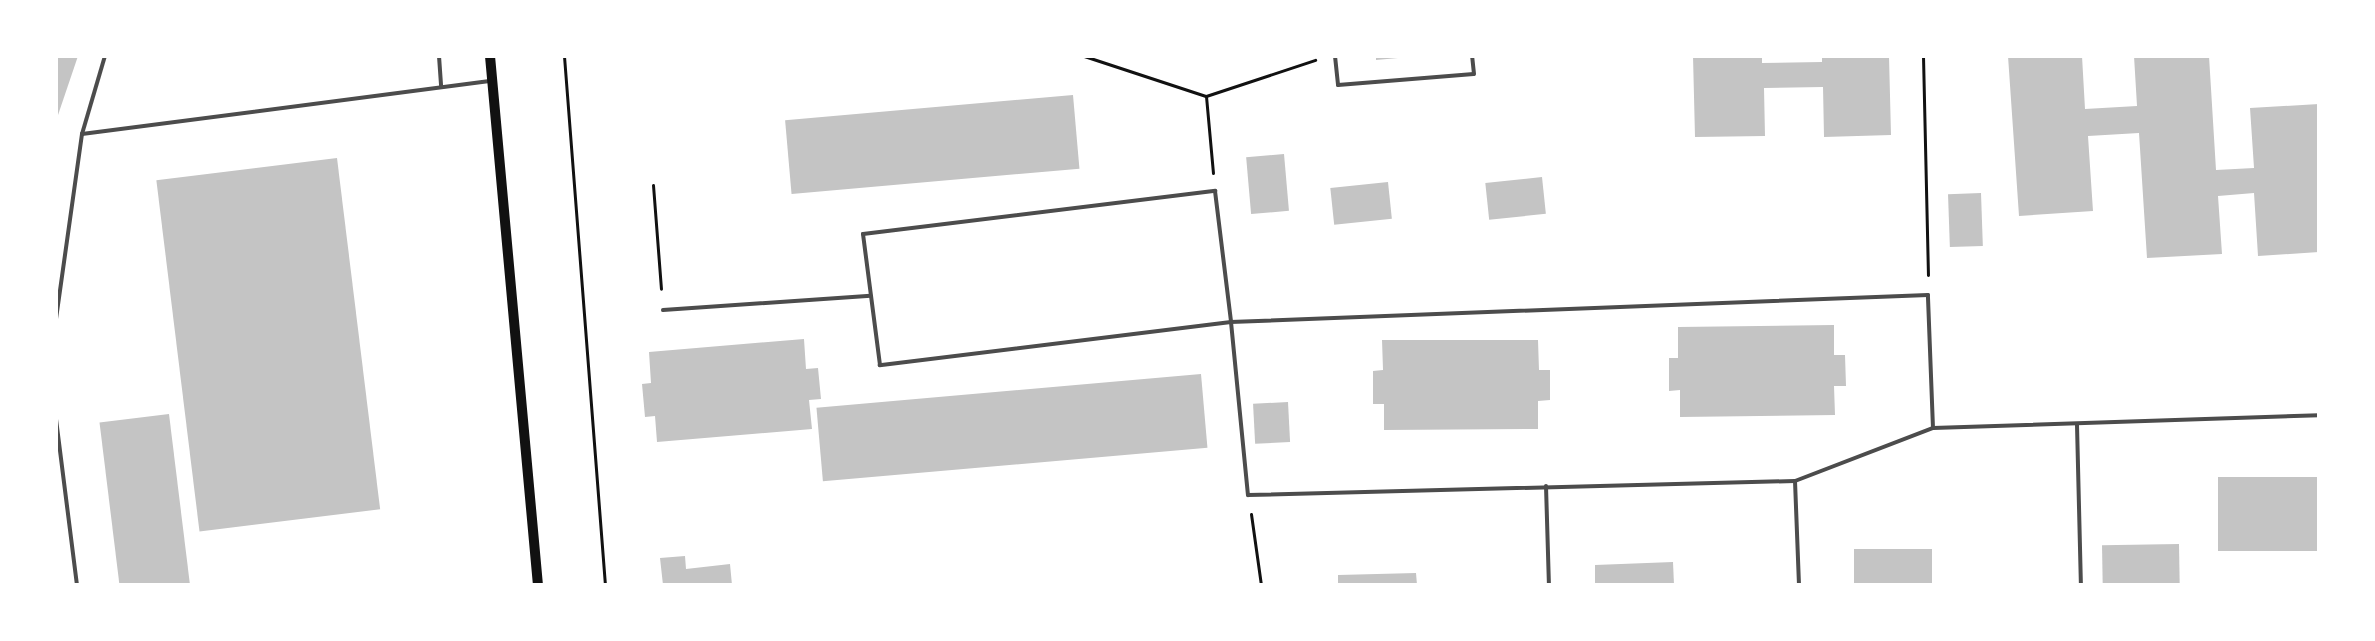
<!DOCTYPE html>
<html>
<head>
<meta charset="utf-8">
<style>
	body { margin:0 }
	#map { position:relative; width:2375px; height:641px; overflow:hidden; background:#fff; font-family:Commissioner,sans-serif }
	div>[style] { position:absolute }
	.building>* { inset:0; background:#c4c4c4; transform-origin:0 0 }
	.path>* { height:3px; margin:-1.5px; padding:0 1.5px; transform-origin:1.5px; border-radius:1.5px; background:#111 }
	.service>* { height:4px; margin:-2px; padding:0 2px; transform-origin:2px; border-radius:2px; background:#4c4c4c }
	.secondary>* { height:10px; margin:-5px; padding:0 5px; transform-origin:5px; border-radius:5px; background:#111 }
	span { translate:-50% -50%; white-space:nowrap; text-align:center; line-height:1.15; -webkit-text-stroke:5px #fff; paint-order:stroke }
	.frame { position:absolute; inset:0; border:58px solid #fff; pointer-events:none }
</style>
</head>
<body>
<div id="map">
	<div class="building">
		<div style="clip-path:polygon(56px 56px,78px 56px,57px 118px,56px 118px)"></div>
		<div style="clip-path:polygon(1376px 56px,1398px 56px,1398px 58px,1376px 60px)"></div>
		<div style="clip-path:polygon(1693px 56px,1762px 56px,1762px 63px,1822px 62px,1822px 56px,1889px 56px,1891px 135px,1824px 137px,1823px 87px,1764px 88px,1765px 136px,1695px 137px)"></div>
		<div style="clip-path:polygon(2008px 56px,2082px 56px,2085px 109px,2137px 106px,2134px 56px,2209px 56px,2216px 170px,2254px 168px,2250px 108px,2319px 104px,2319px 252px,2258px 256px,2254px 193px,2218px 196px,2222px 254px,2147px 258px,2139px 133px,2088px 136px,2093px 211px,2019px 216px)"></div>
		<div style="left:1073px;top:95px;width:74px;height:289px;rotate:85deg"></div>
		<div style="left:1284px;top:154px;width:57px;height:38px;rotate:85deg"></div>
		<div style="left:337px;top:158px;width:354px;height:182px;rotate:83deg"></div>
		<div style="left:1542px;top:177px;width:37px;height:57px;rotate:84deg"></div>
		<div style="left:1388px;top:182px;width:37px;height:58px;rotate:84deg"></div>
		<div style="left:1981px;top:193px;width:53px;height:33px;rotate:88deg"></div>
		<div style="clip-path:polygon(1834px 325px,1834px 355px,1845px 355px,1846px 386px,1834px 386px,1835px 415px,1680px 417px,1680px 390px,1669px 391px,1669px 358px,1678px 358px,1678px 327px)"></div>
		<div style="clip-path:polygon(804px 339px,806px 369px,818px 368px,821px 399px,809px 400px,812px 429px,657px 442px,655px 416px,645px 417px,642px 384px,651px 383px,649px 352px)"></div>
		<div style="clip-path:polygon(1382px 340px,1538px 340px,1539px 370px,1550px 370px,1550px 400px,1538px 401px,1538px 429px,1384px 430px,1384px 404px,1373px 404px,1373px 371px,1383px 370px)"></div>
		<div style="left:1201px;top:374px;width:74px;height:386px;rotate:85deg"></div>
		<div style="left:1288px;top:402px;width:40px;height:35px;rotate:87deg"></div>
		<div style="left:169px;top:414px;width:172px;height:70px;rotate:83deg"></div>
		<div style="left:2319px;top:477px;width:74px;height:101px;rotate:90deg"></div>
		<div style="left:2179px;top:544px;width:41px;height:77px;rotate:89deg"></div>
		<div style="left:1854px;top:549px;width:78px;height:36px"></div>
		<div style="clip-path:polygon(685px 556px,686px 569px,730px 564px,732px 585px,663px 585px,660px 558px)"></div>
		<div style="clip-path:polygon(1673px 562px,1674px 585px,1595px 585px,1595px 565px)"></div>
		<div style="clip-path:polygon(1416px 573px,1417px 585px,1338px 585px,1338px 575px)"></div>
	</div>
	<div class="path">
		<div style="left:564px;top:56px;width:531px;rotate:85.57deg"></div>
		<div style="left:1084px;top:56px;width:128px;rotate:18.2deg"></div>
		<div style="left:1923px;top:56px;width:219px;rotate:88.7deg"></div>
		<div style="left:1213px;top:173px;width:77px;rotate:-95.2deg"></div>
		<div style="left:1206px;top:96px;width:115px;rotate:-18.3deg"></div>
		<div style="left:653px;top:185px;width:104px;rotate:85.6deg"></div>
		<div style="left:1251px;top:514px;width:72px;rotate:82deg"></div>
	</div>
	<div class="service">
		<div style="left:439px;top:56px;width:31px;rotate:86deg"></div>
		<div style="left:1335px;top:56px;width:29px;rotate:84deg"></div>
		<div style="left:1338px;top:85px;width:136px;rotate:-4.6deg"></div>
		<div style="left:1474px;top:74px;width:18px;rotate:-96deg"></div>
		<div style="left:82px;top:134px;width:81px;rotate:-73.6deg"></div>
		<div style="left:1215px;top:191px;width:132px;rotate:83deg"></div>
		<div style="left:1231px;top:322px;width:354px;rotate:173deg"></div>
		<div style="left:880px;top:365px;width:132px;rotate:-97.4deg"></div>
		<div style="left:863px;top:234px;width:355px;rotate:-7deg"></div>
		<div style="left:663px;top:310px;width:208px;rotate:-3.9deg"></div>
		<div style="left:56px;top:319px;width:187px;rotate:-82deg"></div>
		<div style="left:82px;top:134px;width:413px;rotate:-7.4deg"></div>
		<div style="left:56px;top:419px;width:167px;rotate:82.8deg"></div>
		<div style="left:2077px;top:425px;width:160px;rotate:88.6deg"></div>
		<div style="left:1933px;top:428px;width:133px;rotate:-92.2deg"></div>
		<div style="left:1928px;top:295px;width:698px;rotate:177.78deg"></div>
		<div style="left:1231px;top:322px;width:174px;rotate:84.4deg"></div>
		<div style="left:1248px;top:495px;width:547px;rotate:-1.47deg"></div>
		<div style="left:1795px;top:481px;width:148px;rotate:-21deg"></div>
		<div style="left:1933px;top:428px;width:386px;rotate:-1.9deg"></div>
		<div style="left:1795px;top:481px;width:104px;rotate:87.8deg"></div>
		<div style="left:1546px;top:486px;width:99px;rotate:88.3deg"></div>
	</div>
	<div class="secondary">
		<div style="left:490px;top:56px;width:531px;rotate:84.82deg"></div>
	</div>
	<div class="frame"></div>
</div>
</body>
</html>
